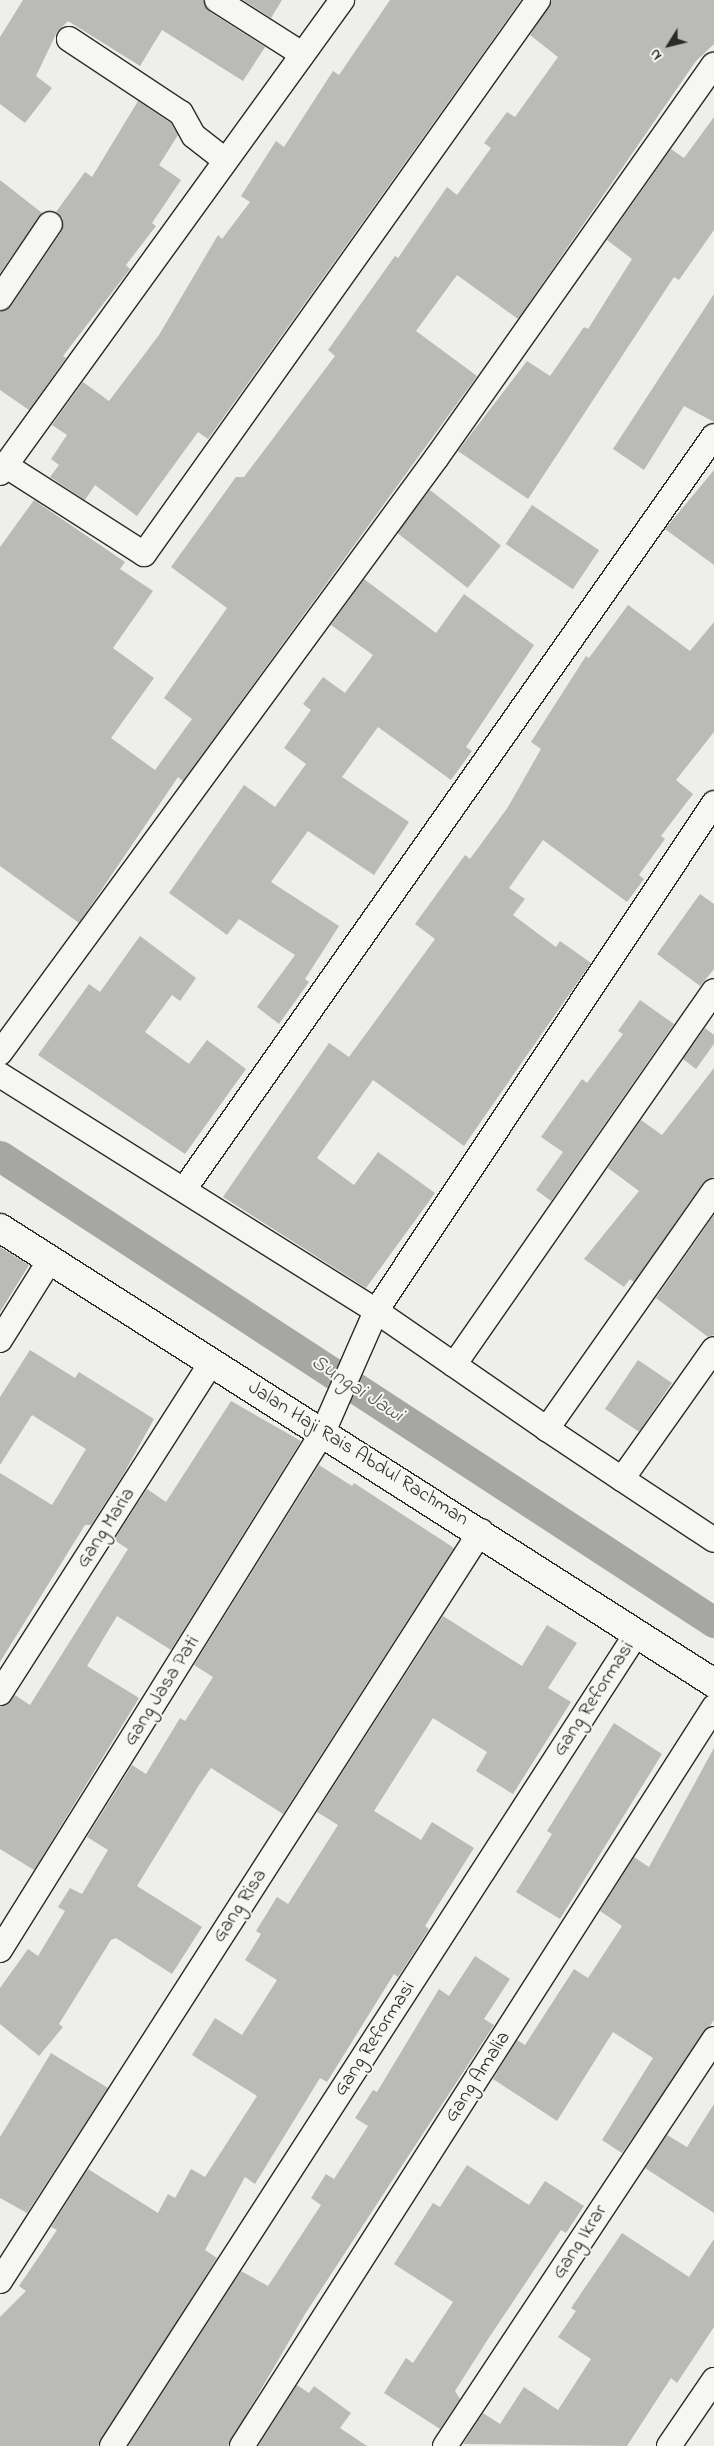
<!DOCTYPE html>
<html>
<head>
<meta charset="utf-8">
<style>
	body { margin:0 }
	#map { position:relative; width:714px; height:2446px; overflow:hidden; background:#eeeeea; font-family:"Indie Flower",sans-serif }
	div>[style] { position:absolute }
	.canal>* { height:31px; margin:-15.5px; padding:0 15.5px; transform-origin:15.5px; border-radius:15.5px; background:#a6a6a3 }
	.building>* { inset:0; background:#babab7; transform-origin:0 0 }
	.roads { filter:drop-shadow(1px 0 #2b2b2b) drop-shadow(-1px 0 #2b2b2b) drop-shadow(0 1px #2b2b2b) drop-shadow(0 -1px #2b2b2b) }
	.street>* { height:24px; margin:-12px; padding:0 12px; transform-origin:12px; border-radius:12px; background:#f6f6f2 }
	.secondary>* { height:28px; margin:-14px; padding:0 14px; transform-origin:14px; border-radius:14px; background:#f6f6f2 }
	span { translate:-50% -50%; white-space:nowrap; text-align:center; line-height:1.15; -webkit-text-stroke:4px #f6f6f2; paint-order:stroke }
	.street-label { font-size:20px; color:#2b2b2b }
	.water-label { font-size:21px; color:#565655; font-style:italic }
	.north { position:absolute; left:644px; top:20px; width:50px; height:50px; -webkit-text-stroke:4px #f6f6f2; paint-order:stroke; rotate:234deg; font-size:14px; font-weight:700; line-height:20px; text-align:center; color:#2b2b2b }
	.north::after { content:''; display:block; margin:auto; width:18px; height:22px; background:#2b2b2b; clip-path:polygon(50% 0,100% 100%,50% 72%,0 100%) }
</style>
</head>
<body>
<div id="map">
	<div class="canal">
		<div style="left:0;top:1156px;width:853px;rotate:33.13deg"></div>
	</div>
	<div class="building">
		<div style="clip-path:polygon(23px 0,203px 0,210px 12px,265px 47px,243px 81px,162px 30px,140px 66px,68px 21px,57px 32px,36px 76px,52px 88px,25px 123px,0 104px,0 37px)"></div>
		<div style="clip-path:polygon(243px 0,282px 0,271px 18px)"></div>
		<div style="clip-path:polygon(390px 0,521px 0,208px 439px,198px 432px,137px 516px,95px 485px,85px 500px,50px 477px,59px 465px,51px 459px,67px 435px,52px 425px,83px 382px,109px 401px,159px 335px,218px 235px,222px 239px,250px 202px,241px 196px,276px 141px,284px 147px,333px 71px,339px 75px)"></div>
		<div style="clip-path:polygon(552px 0,714px 0,714px 44px,696px 61px,518px 319px,457px 275px,416px 331px,477px 376px,183px 781px,178px 777px,79px 923px,0 866px,0 547px,34px 500px,125px 562px,120px 569px,153px 591px,113px 648px,154px 678px,111px 738px,155px 770px,192px 719px,164px 698px,227px 608px,171px 567px,236px 477px,244px 477px,335px 356px,328px 350px,395px 256px,398px 258px,447px 187px,457px 195px,491px 148px,484px 143px,507px 112px,515px 117px,558px 57px,530px 35px)"></div>
		<div style="clip-path:polygon(138px 101px,171px 123px,178px 135px,159px 165px,181px 180px,152px 223px,156px 226px,126px 265px,130px 269px,63px 356px,66px 358px,29px 410px,0 390px,0 312px,11px 306px,61px 232px,63px 218px,56px 212px,85px 172px,92px 177px)"></div>
		<div style="clip-path:polygon(714px 117px,714px 230px,679px 280px,674px 277px,528px 499px,458px 451px,527px 361px,550px 376px,584px 327px,588px 329px,632px 259px,607px 240px,671px 149px,684px 158px)"></div>
		<div style="clip-path:polygon(0 180px,42px 213px,0 273px)"></div>
		<div style="clip-path:polygon(714px 294px,714px 422px,684px 406px,644px 470px,613px 449px)"></div>
		<div style="clip-path:polygon(714px 470px,714px 565px,665px 529px)"></div>
		<div style="left:430px;top:490px;width:90px;height:54px;rotate:38deg"></div>
		<div style="left:532px;top:505px;width:81px;height:47px;rotate:34deg"></div>
		<div style="clip-path:polygon(364px 579px,436px 633px,464px 594px,534px 645px,466px 747px,472px 751px,451px 780px,378px 727px,342px 777px,409px 822px,374px 875px,308px 831px,271px 882px,339px 926px,305px 979px,309px 982px,279px 1024px,257px 1007px,295px 955px,239px 919px,227px 935px,169px 893px,244px 785px,275px 807px,306px 764px,284px 748px,311px 710px,303px 704px,323px 677px,345px 693px,373px 655px,331px 625px)"></div>
		<div style="clip-path:polygon(628px 605px,690px 651px,714px 622px,714px 732px,676px 780px,693px 794px,661px 836px,665px 839px,639px 875px,644px 879px,627px 902px,543px 840px,509px 888px,525px 899px,513px 915px,556px 947px,560px 941px,591px 963px,464px 1146px,373px 1080px,317px 1158px,354px 1185px,378px 1152px,435px 1193px,366px 1288px,223px 1197px,329px 1043px,349px 1057px,435px 939px,415px 924px,465px 855px,470px 859px,508px 807px,541px 749px,531px 742px,586px 656px,589px 658px)"></div>
		<div style="clip-path:polygon(700px 894px,714px 904px,714px 969px,700px 986px,657px 954px)"></div>
		<div style="clip-path:polygon(140px 936px,196px 978px,180px 1001px,172px 995px,145px 1032px,189px 1064px,207px 1040px,246px 1069px,185px 1154px,38px 1055px,89px 984px,100px 992px)"></div>
		<div style="clip-path:polygon(640px 1000px,674px 1024px,551px 1201px,536px 1190px,563px 1152px,541px 1137px,582px 1079px,587px 1083px,623px 1034px,618px 1031px)"></div>
		<div style="clip-path:polygon(705px 1028px,714px 1035px,714px 1044px,696px 1069px,683px 1059px)"></div>
		<div style="clip-path:polygon(714px 1068px,714px 1177px,703px 1183px,634px 1282px,630px 1279px,624px 1287px,584px 1259px,639px 1191px,608px 1168px,641px 1120px,662px 1135px)"></div>
		<div style="clip-path:polygon(714px 1215px,714px 1335px,708px 1337px,656px 1298px)"></div>
		<div style="clip-path:polygon(0 1247px,29px 1265px,0 1312px)"></div>
		<div style="clip-path:polygon(30px 1350px,75px 1378px,79px 1372px,154px 1419px,123px 1475px,91px 1525px,85px 1525px,0 1662px,0 1473px,52px 1505px,86px 1449px,32px 1415px,0 1465px,0 1397px)"></div>
		<div style="left:638px;top:1360px;width:41px;height:59px;rotate:34deg"></div>
		<div style="clip-path:polygon(231px 1401px,301px 1441px,171px 1650px,117px 1616px,87px 1666px,139px 1698px,34px 1870px,0 1849px,0 1707px,15px 1695px,30px 1705px,128px 1549px,114px 1540px,147px 1489px,166px 1502px)"></div>
		<div style="clip-path:polygon(319px 1465px,352px 1486px,354px 1483px,454px 1548px,283px 1814px,211px 1768px,199px 1785px,137px 1886px,202px 1927px,172px 1974px,116px 1938px,111px 1940px,59px 2024px,63px 2027px,39px 2056px,0 2024px,0 1988px,28px 1949px,38px 1956px,65px 1911px,58px 1907px,70px 1888px,82px 1894px,108px 1850px,87px 1837px,132px 1765px,146px 1774px,180px 1718px,185px 1721px,213px 1677px,194px 1665px)"></div>
		<div style="clip-path:polygon(443px 1616px,522px 1666px,547px 1625px,577px 1643px,548px 1688px,571px 1702px,513px 1794px,476px 1771px,487px 1752px,433px 1718px,374px 1811px,421px 1840px,432px 1822px,474px 1848px,425px 1926px,429px 1929px,398px 1977px,394px 1974px,327px 2082px,320px 2078px,255px 2184px,245px 2177px,205px 2250px,217px 2258px,98px 2446px,0 2446px,0 2317px,26px 2291px,19px 2286px,57px 2230px,51px 2227px,88px 2169px,158px 2213px,168px 2194px,175px 2198px,191px 2169px,205px 2177px,257px 2096px,192px 2055px,215px 2018px,242px 2035px,277px 1980px,245px 1960px,261px 1934px,256px 1931px,277px 1897px,288px 1904px,338px 1825px,317px 1812px)"></div>
		<div style="clip-path:polygon(614px 1723px,662px 1754px,560px 1919px,516px 1892px,552px 1834px,547px 1831px)"></div>
		<div style="clip-path:polygon(714px 1748px,714px 2020px,622px 2153px,602px 2140px,653px 2058px,613px 2032px,557px 2121px,493px 2079px,517px 2040px,525px 2045px,574px 1969px,588px 1978px,622px 1926px,600px 1911px,634px 1857px,649px 1867px)"></div>
		<div style="clip-path:polygon(475px 1956px,510px 1979px,484px 2019px,494px 2025px,305px 2314px,228px 2446px,128px 2446px,241px 2271px,268px 2286px,321px 2205px,311px 2198px,326px 2174px,334px 2179px,368px 2126px,355px 2118px,373px 2090px,377px 2092px,439px 1989px,449px 1996px)"></div>
		<div style="clip-path:polygon(51px 2053px,108px 2088px,27px 2213px,0 2198px,0 2137px)"></div>
		<div style="clip-path:polygon(714px 2104px,714px 2213px,645px 2168px,667px 2135px,687px 2147px)"></div>
		<div style="clip-path:polygon(467px 2165px,529px 2205px,545px 2181px,584px 2206px,566px 2233px,561px 2230px,490px 2336px,455px 2391px,460px 2399px,440px 2429px,384px 2393px,406px 2358px,413px 2363px,453px 2302px,394px 2264px,433px 2203px,440px 2207px)"></div>
		<div style="clip-path:polygon(622px 2233px,689px 2277px,714px 2239px,714px 2327px,677px 2383px,671px 2378px,627px 2446px,463px 2444px,483px 2413px,500px 2424px,524px 2387px,558px 2410px,591px 2359px,558px 2337px,576px 2311px,571px 2308px)"></div>
		<div style="clip-path:polygon(297px 2385px,309px 2393px,314px 2386px,351px 2413px,340px 2428px,367px 2446px,258px 2446px)"></div>
	</div>
	<div class="roads">
		<div class="street">
			<div style="left:217px;top:0;width:101px;rotate:32.4deg"></div>
			<div style="left:69px;top:39px;width:134px;rotate:33.5deg"></div>
			<div style="left:181px;top:113px;width:26px;rotate:61deg"></div>
			<div style="left:194px;top:136px;width:39px;rotate:38deg"></div>
			<div style="left:0;top:298px;width:89px;rotate:-56deg"></div>
			<div style="left:5px;top:465px;width:165px;rotate:32.6deg"></div>
			<div style="left:144px;top:554px;width:680px;rotate:-54.58deg"></div>
			<div style="left:0;top:473px;width:584px;rotate:-54.13deg"></div>
			<div style="left:0;top:1053px;width:739px;rotate:-53.75deg"></div>
			<div style="left:437px;top:457px;width:480px;rotate:-54.8deg"></div>
			<div style="left:0;top:1075px;width:444px;rotate:32.1deg"></div>
			<div style="left:376px;top:1311px;width:208px;rotate:34.6deg"></div>
			<div style="left:185px;top:1188px;width:919px;rotate:-54.88deg"></div>
			<div style="left:714px;top:1191px;width:291px;rotate:125.1deg"></div>
			<div style="left:547px;top:1429px;width:90px;rotate:33.7deg"></div>
			<div style="left:622px;top:1479px;width:159px;rotate:-54.7deg"></div>
			<div style="left:0;top:1340px;width:94px;rotate:-58deg"></div>
			<div style="left:454px;top:1365px;width:455px;rotate:-55.2deg"></div>
			<div style="left:622px;top:1479px;width:110px;rotate:33.5deg"></div>
			<div style="left:0;top:1693px;width:393px;rotate:-57.4deg"></div>
			<div style="left:0;top:1950px;width:610px;rotate:-58.05deg"></div>
			<div style="left:323px;top:1432px;width:132px;rotate:-66.3deg"></div>
			<div style="left:376px;top:1311px;width:610px;rotate:-56.36deg"></div>
			<div style="left:0;top:2281px;width:891px;rotate:-57.33deg"></div>
			<div style="left:112px;top:2446px;width:968px;rotate:-57.15deg"></div>
			<div style="left:242px;top:2446px;width:877px;rotate:-57.43deg"></div>
			<div style="left:445px;top:2446px;width:488px;rotate:-56.5deg"></div>
			<div style="left:669px;top:2446px;width:80px;rotate:-55.7deg"></div>
		</div>
		<div class="secondary">
			<div style="left:0;top:1228px;width:847px;rotate:32.51deg"></div>
		</div>
	</div>
	<div class="street-label">
		<span style="left:358px;top:1454px;rotate:32deg">Jalan Haji Rais Abdul Rachman</span>
		<span style="left:106px;top:1528px;rotate:-57deg">Gang Maria</span>
		<span style="left:162px;top:1691px;rotate:-58deg">Gang Jasa Pati</span>
		<span style="left:594px;top:1699px;rotate:-57deg">Gang Reformasi</span>
		<span style="left:240px;top:1906px;rotate:-57deg">Gang Risa</span>
		<span style="left:375px;top:2039px;rotate:-57deg">Gang Reformasi</span>
		<span style="left:478px;top:2077px;rotate:-57deg">Gang Amalia</span>
		<span style="left:580px;top:2242px;rotate:-57deg">Gang Ikrar</span>
	</div>
	<div class="water-label">
		<span style="left:357px;top:1389px;rotate:33deg">Sungai Jawi</span>
	</div>
	<div class="north">N</div>
</div>
</body>
</html>
